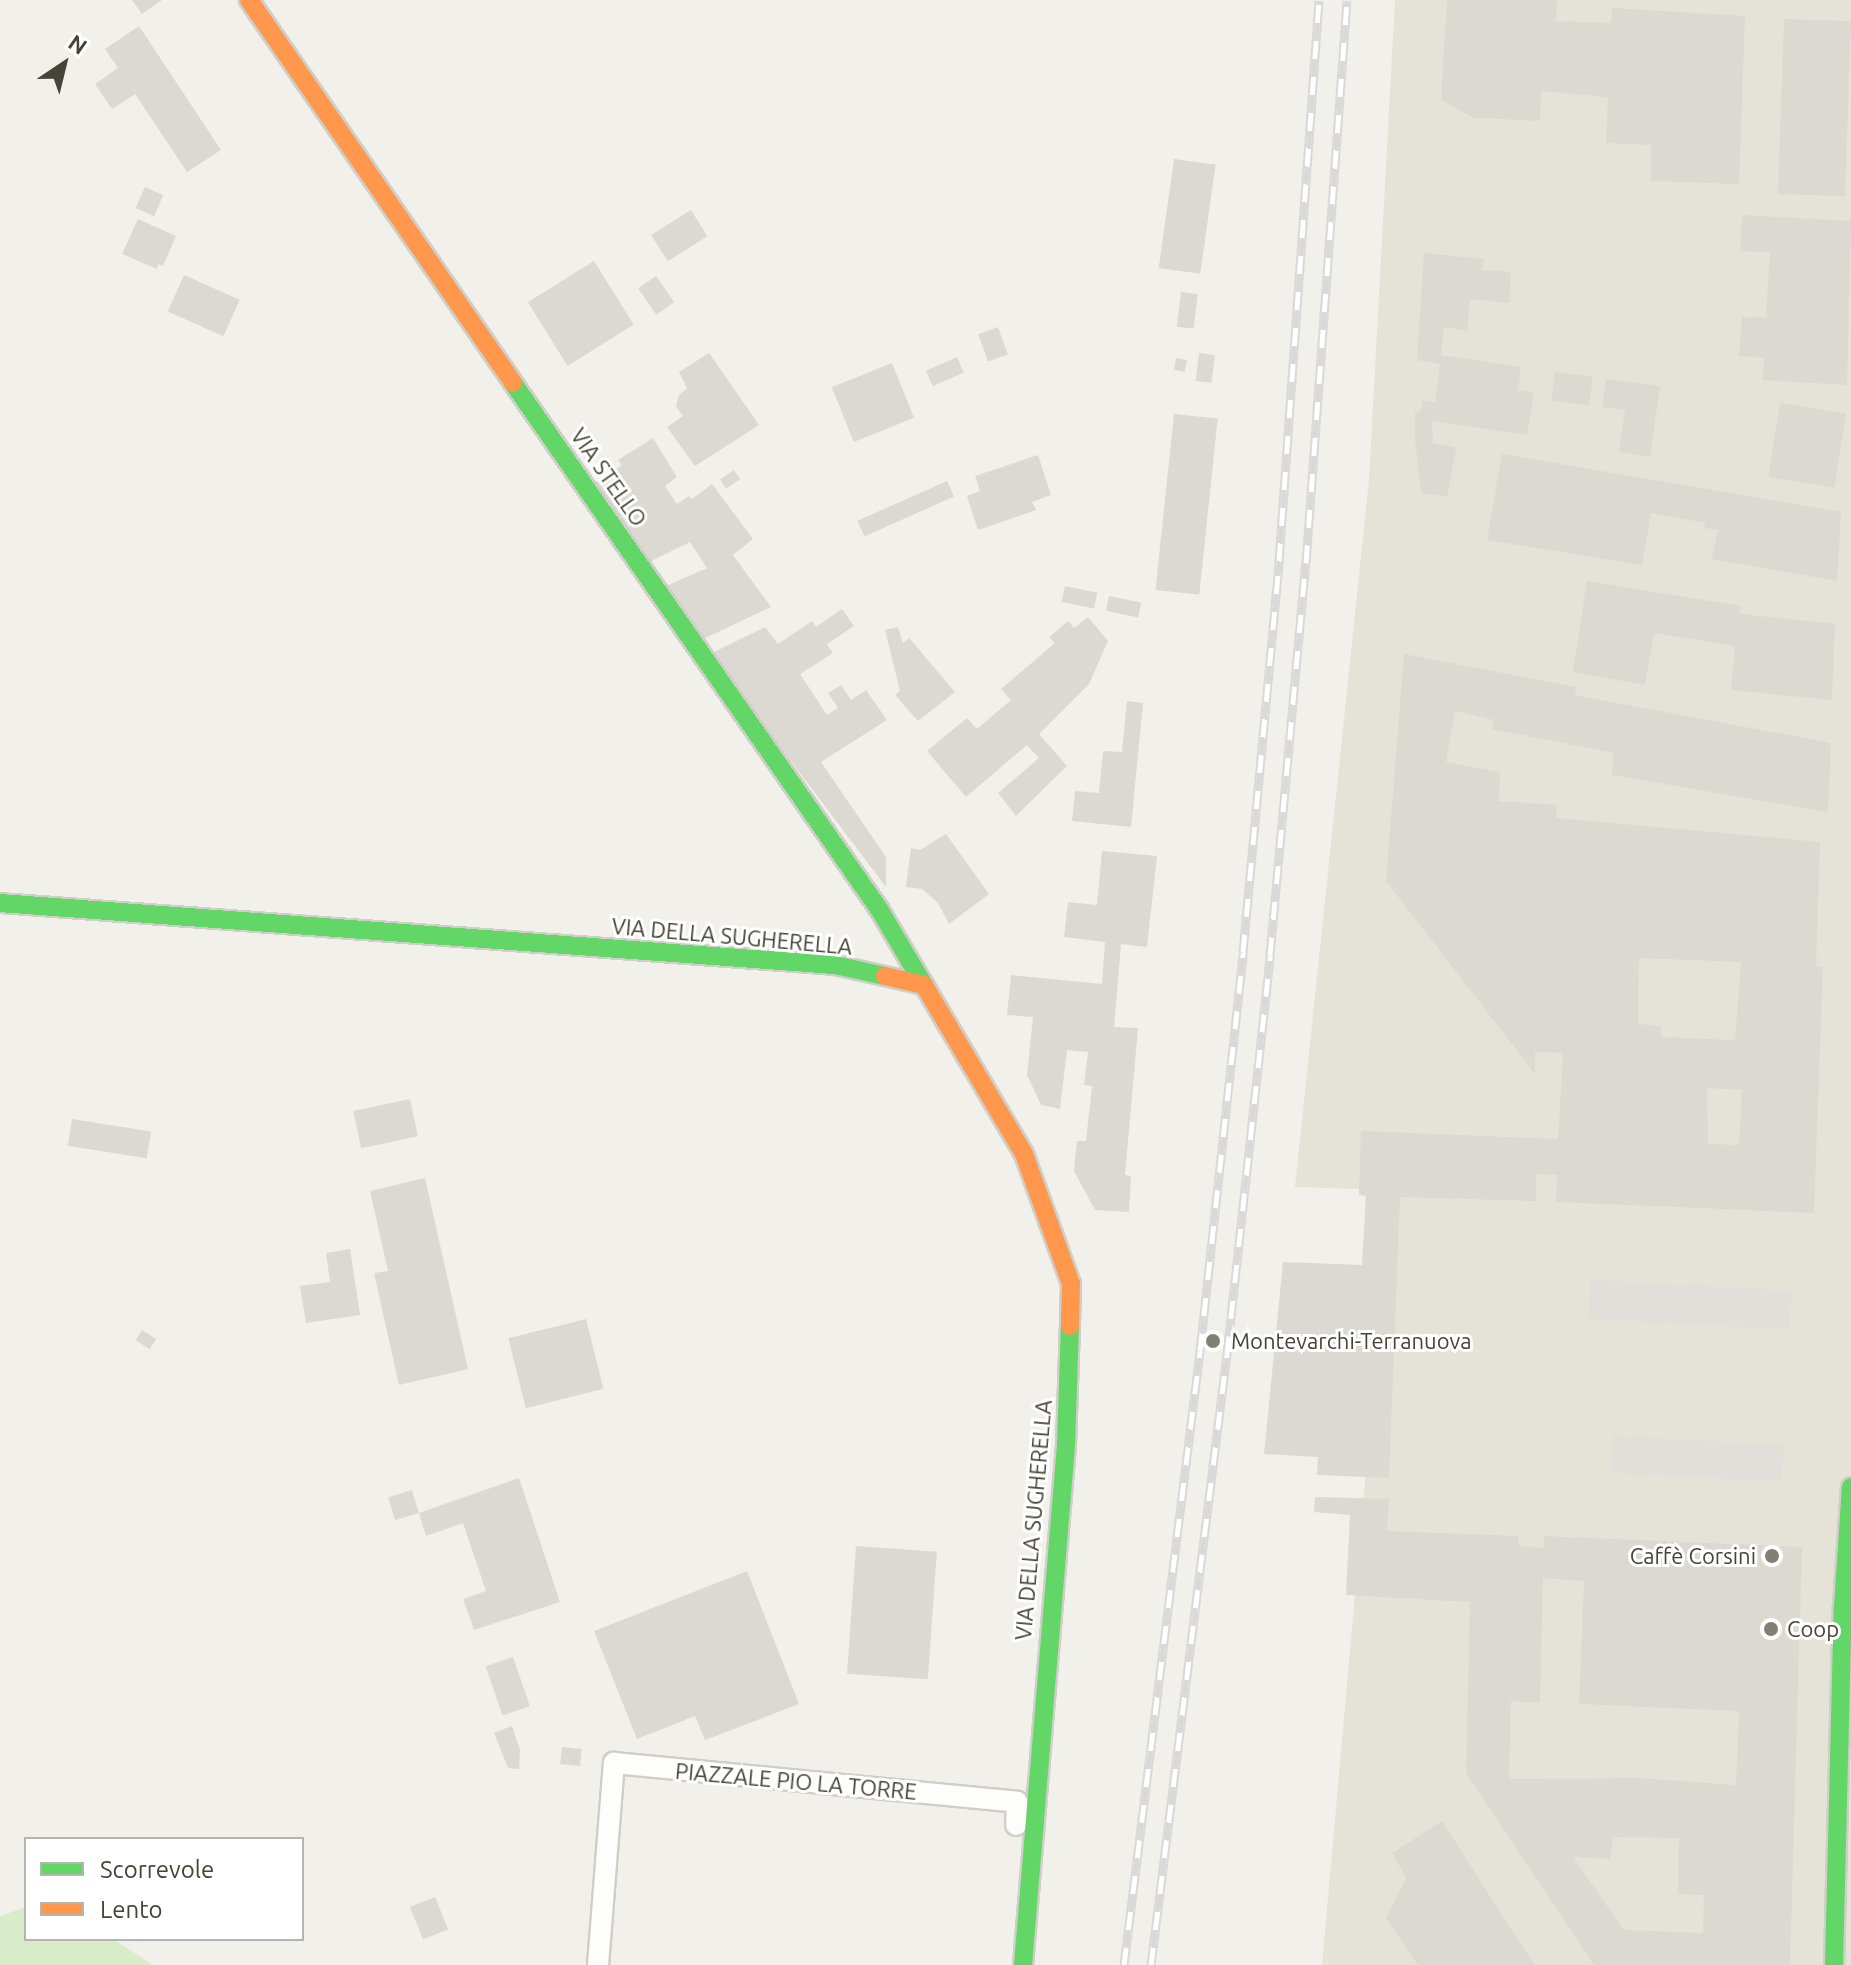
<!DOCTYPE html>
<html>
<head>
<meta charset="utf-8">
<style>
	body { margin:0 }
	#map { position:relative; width:1851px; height:1965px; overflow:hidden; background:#f1f0ea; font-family:Ubuntu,sans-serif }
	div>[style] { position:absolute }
	.residential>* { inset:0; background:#e5e3d7 }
	.green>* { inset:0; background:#d9ecca }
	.parking>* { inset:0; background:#e0dfda; transform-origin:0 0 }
	.building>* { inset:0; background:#dbd9d2; transform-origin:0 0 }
	.roads { filter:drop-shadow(2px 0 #cfcec7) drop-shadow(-2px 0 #cfcec7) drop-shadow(0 2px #cfcec7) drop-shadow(0 -2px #cfcec7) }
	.lane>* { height:20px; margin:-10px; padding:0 10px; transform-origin:10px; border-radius:10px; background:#fdfdfc }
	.fast>* { height:18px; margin:-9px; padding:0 9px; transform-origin:9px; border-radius:9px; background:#63d668 }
	.slow>* { height:18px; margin:-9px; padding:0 9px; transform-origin:9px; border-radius:9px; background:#ff974d }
	.rail>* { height:9px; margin-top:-4.5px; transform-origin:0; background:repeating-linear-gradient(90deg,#fff 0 18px,#d9d9d8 0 36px); box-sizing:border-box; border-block:2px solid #d9d9d8 }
	.dots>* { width:22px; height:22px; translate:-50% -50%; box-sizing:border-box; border:4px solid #fff; border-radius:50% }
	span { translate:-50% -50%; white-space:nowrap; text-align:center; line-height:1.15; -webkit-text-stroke:6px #fff; paint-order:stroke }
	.street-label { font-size:22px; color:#474336 }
	.poi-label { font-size:22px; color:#474336 }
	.left { translate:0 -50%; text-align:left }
	.right { translate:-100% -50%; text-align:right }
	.legend { position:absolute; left:24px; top:1837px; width:280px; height:104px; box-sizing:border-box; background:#fff; border:2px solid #b5b4af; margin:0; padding:10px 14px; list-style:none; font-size:24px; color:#474336 }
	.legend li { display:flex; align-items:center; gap:16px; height:40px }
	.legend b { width:40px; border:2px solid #b5b4af }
	.north { position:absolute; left:24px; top:24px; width:80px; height:80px; -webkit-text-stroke:6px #fff; paint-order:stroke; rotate:35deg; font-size:22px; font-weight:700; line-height:32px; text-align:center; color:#474336 }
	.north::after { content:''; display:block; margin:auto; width:28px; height:36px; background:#474336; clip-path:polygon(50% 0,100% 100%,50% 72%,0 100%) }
</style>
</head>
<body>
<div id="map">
	<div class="residential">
		<div style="clip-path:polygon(1395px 0,1851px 0,1851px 1965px,1322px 1965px,1391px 1190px,1295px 1187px,1369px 480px)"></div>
	</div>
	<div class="green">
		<div style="clip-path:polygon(26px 1907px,26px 1939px,113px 1939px,153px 1965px,0 1965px,0 1916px)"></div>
	</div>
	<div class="parking">
		<div style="left:1591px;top:1280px;width:201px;height:39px;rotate:3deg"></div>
		<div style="left:1613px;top:1436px;width:171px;height:37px;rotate:3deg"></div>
	</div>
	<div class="building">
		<div style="clip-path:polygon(132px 0,162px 0,142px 14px)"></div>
		<div style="clip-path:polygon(1447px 0,1557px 0,1556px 21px,1611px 23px,1612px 8px,1745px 16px,1739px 184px,1651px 181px,1651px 145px,1606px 143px,1608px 97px,1541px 91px,1540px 121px,1474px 118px,1441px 100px)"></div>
		<div style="left:1784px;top:19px;width:67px;height:175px;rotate:2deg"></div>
		<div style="clip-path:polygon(139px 26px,221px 150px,187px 172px,135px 94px,112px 109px,95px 84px,118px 68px,105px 49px)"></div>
		<div style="left:1174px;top:159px;width:42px;height:110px;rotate:8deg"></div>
		<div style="left:145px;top:187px;width:20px;height:23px;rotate:24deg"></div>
		<div style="left:691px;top:210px;width:31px;height:47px;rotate:58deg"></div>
		<div style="clip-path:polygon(1742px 215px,1851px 221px,1847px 385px,1763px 380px,1764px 358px,1739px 356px,1742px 317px,1766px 318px,1770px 252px,1740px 251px)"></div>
		<div style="clip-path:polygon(138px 219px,176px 236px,163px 266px,158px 264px,157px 269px,122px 254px)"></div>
		<div style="clip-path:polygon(1424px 253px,1484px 259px,1482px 270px,1511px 272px,1509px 303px,1470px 299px,1467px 331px,1444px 327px,1441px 355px,1521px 367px,1518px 390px,1534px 392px,1527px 435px,1432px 421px,1433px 443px,1456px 448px,1447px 497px,1421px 493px,1415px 439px,1415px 411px,1420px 412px,1423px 400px,1435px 402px,1440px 364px,1417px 360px)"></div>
		<div style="left:594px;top:261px;width:75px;height:78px;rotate:58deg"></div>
		<div style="left:184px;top:275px;width:61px;height:40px;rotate:24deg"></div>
		<div style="left:656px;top:276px;width:32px;height:22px;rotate:55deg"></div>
		<div style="left:1181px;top:292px;width:17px;height:35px;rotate:7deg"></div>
		<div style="left:998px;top:327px;width:29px;height:21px;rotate:70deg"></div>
		<div style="clip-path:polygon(709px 353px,759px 425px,695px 466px,667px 427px,683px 416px,676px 406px,679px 395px,687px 388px,679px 372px)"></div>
		<div style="left:1199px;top:353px;width:16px;height:28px;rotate:7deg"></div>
		<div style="left:957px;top:357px;width:17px;height:34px;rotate:66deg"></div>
		<div style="left:1176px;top:358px;width:11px;height:12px;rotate:10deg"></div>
		<div style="left:892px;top:363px;width:59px;height:65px;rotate:68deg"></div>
		<div style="left:1555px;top:372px;width:38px;height:29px;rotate:7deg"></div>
		<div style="clip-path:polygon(1606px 379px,1660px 386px,1650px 457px,1619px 452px,1625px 410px,1602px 407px)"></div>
		<div style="left:1780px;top:403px;width:67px;height:75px;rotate:9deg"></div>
		<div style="left:1174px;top:414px;width:44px;height:177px;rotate:6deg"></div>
		<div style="clip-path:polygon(653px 438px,677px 477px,665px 486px,677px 504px,689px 496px,692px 499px,712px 484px,753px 539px,733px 555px,771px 607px,701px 640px,664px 587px,707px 568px,690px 542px,647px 563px,593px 484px,622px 465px,618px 460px)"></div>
		<div style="clip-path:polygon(1502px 454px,1841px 512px,1837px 581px,1712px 559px,1718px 530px,1705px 528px,1706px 523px,1651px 513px,1642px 565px,1487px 540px)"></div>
		<div style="clip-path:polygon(1038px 455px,1051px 495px,1032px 502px,1036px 510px,978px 530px,967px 496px,980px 491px,975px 476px)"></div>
		<div style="left:734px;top:470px;width:11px;height:17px;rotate:56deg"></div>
		<div style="left:947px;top:481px;width:17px;height:98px;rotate:66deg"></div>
		<div style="clip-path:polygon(1587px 581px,1741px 606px,1740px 614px,1835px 624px,1832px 700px,1731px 690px,1735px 646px,1654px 633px,1645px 685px,1573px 672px)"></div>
		<div style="left:1065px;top:586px;width:33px;height:16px;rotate:12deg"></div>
		<div style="left:1109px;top:596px;width:33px;height:15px;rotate:12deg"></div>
		<div style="clip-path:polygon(842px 609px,854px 626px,827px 644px,833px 653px,800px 674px,827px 715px,838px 708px,828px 693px,841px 685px,851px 700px,866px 690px,887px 720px,821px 762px,886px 857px,886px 887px,710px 654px,765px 627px,778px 644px,812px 621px,816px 627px)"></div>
		<div style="clip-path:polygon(1088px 617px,1108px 641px,1089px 684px,1039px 734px,1067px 766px,1016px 816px,998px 793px,1039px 758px,1027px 745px,966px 797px,927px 751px,967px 718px,977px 729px,1011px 700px,1001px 689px,1055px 643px,1049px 637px,1068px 621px,1074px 628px)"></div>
		<div style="clip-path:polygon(898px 627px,903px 643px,909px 638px,955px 692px,918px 721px,895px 695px,900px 691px,885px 630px)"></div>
		<div style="clip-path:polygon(evenodd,1404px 654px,1576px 687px,1574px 695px,1831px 743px,1828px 812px,1612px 775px,1614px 753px,1492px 729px,1494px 720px,1455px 711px,1446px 762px,1500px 772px,1499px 801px,1557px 805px,1556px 818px,1820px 842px,1816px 966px,1823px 967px,1814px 1213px,1556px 1202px,1557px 1175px,1536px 1174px,1536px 1201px,1400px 1197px,1389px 1478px,1317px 1475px,1318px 1457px,1264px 1454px,1283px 1262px,1362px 1265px,1366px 1196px,1359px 1195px,1361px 1131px,1558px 1139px,1563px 1053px,1535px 1052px,1535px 1074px,1386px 881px,1404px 654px,1639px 958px,1741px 962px,1735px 1040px,1661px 1037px,1661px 1026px,1638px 1024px,1639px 958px,1404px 654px,1707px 1088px,1742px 1090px,1739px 1145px,1708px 1144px,1707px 1088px)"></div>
		<div style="clip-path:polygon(1127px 701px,1143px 703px,1131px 827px,1072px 821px,1075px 791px,1099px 793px,1103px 751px,1122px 752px)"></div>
		<div style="clip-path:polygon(946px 834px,989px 894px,949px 924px,938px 903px,922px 889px,906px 887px,911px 848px,920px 850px)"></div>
		<div style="clip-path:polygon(1102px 851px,1157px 856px,1147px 947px,1121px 944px,1114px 1027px,1138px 1028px,1125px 1175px,1131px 1176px,1129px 1212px,1095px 1210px,1074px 1171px,1077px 1141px,1086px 1141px,1092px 1086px,1084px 1085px,1088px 1052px,1067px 1050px,1060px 1109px,1041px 1105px,1027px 1075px,1033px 1017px,1007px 1015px,1011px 975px,1102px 984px,1105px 942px,1064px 937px,1068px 902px,1097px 905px)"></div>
		<div style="left:410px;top:1099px;width:38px;height:58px;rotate:78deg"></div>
		<div style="left:72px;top:1119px;width:80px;height:27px;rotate:9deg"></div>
		<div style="clip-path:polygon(425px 1178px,468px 1369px,399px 1385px,374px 1273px,388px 1271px,370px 1191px)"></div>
		<div style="clip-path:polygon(350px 1249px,360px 1315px,306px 1323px,300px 1286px,330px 1282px,326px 1253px)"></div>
		<div style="left:586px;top:1319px;width:72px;height:80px;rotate:76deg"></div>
		<div style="left:142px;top:1330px;width:17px;height:12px;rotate:33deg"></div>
		<div style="clip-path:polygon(519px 1478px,560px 1602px,474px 1630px,463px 1599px,486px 1591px,463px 1523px,426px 1536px,419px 1513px)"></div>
		<div style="left:412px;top:1490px;width:24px;height:25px;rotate:73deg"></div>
		<div style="clip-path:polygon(evenodd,1315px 1497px,1389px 1499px,1387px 1531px,1518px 1536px,1519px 1546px,1544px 1548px,1544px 1536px,1802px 1547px,1790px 1965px,1594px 1965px,1466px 1773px,1470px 1602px,1346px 1595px,1350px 1515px,1314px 1512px,1315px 1497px,1543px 1578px,1584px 1581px,1579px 1704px,1739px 1711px,1736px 1785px,1639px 1778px,1509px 1779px,1511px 1701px,1540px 1703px,1543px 1578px,1315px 1497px,1613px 1837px,1679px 1838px,1678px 1894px,1704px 1895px,1703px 1933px,1624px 1930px,1573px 1857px,1610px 1859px,1613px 1837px)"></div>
		<div style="left:856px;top:1546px;width:81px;height:128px;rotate:4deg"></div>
		<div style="clip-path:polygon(747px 1571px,799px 1704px,705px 1740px,695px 1716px,637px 1739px,594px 1631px)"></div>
		<div style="left:513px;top:1657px;width:52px;height:29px;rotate:71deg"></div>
		<div style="clip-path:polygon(512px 1726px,520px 1750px,519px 1769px,508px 1768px,494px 1733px)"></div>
		<div style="left:562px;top:1747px;width:20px;height:17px;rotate:6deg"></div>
		<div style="clip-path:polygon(1442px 1821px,1518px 1940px,1535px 1965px,1418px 1965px,1386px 1918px,1406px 1878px,1392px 1853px)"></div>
		<div style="left:435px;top:1897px;width:35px;height:27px;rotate:68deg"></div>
	</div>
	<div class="roads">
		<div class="lane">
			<div style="left:598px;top:1965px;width:203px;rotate:-85.5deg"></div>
			<div style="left:614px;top:1763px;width:405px;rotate:5.5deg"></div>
			<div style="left:1017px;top:1802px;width:23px;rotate:92deg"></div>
		</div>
		<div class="fast">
			<div style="left:513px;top:383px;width:641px;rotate:55.17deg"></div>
			<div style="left:879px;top:909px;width:88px;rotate:59.4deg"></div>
			<div style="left:0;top:903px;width:837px;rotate:4.25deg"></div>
			<div style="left:835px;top:965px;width:51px;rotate:12.4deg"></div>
			<div style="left:1023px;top:1965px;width:522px;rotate:-85.27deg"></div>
			<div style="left:1066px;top:1445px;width:119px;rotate:-88.1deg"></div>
			<div style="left:1834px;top:1965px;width:359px;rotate:-88.6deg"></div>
			<div style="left:1843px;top:1606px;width:119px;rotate:-86.2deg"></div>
		</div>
		<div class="slow">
			<div style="left:249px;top:0;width:465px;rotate:55.4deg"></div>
			<div style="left:885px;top:976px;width:40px;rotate:13deg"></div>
			<div style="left:924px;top:985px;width:196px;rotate:59.4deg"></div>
			<div style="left:1024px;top:1154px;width:138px;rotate:70.1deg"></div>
			<div style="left:1071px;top:1284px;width:42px;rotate:91.4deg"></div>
		</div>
	</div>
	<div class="rail">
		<div style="left:1124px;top:1965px;width:619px;rotate:-82.94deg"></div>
		<div style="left:1200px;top:1351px;width:401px;rotate:-83.8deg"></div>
		<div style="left:1243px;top:952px;width:393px;rotate:-84.7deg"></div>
		<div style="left:1279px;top:561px;width:562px;rotate:-85.92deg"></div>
		<div style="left:1151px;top:1965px;width:616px;rotate:-82.91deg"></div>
		<div style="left:1227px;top:1354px;width:401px;rotate:-83.8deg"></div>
		<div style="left:1270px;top:955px;width:394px;rotate:-84.8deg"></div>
		<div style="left:1306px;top:563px;width:564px;rotate:-85.83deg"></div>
	</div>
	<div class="dots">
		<div style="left:1213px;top:1341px;background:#828075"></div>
		<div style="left:1772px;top:1556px;background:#828075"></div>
		<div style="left:1771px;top:1629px;background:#828075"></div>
	</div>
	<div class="street-label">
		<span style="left:609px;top:477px;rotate:55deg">VIA STELLO</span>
		<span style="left:732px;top:936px;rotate:5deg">VIA DELLA SUGHERELLA</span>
		<span style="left:1033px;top:1520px;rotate:-85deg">VIA DELLA SUGHERELLA</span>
		<span style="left:796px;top:1781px;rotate:5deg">PIAZZALE PIO LA TORRE</span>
	</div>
	<div class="poi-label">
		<span class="left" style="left:1231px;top:1341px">Montevarchi-Terranuova</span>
		<span class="right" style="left:1756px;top:1556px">Caffè Corsini</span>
		<span class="left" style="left:1787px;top:1629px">Coop</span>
	</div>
	<ul class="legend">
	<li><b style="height:10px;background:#63d668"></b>Scorrevole</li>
	<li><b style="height:10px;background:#ff974d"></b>Lento</li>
	</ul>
	<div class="north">N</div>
</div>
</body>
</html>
